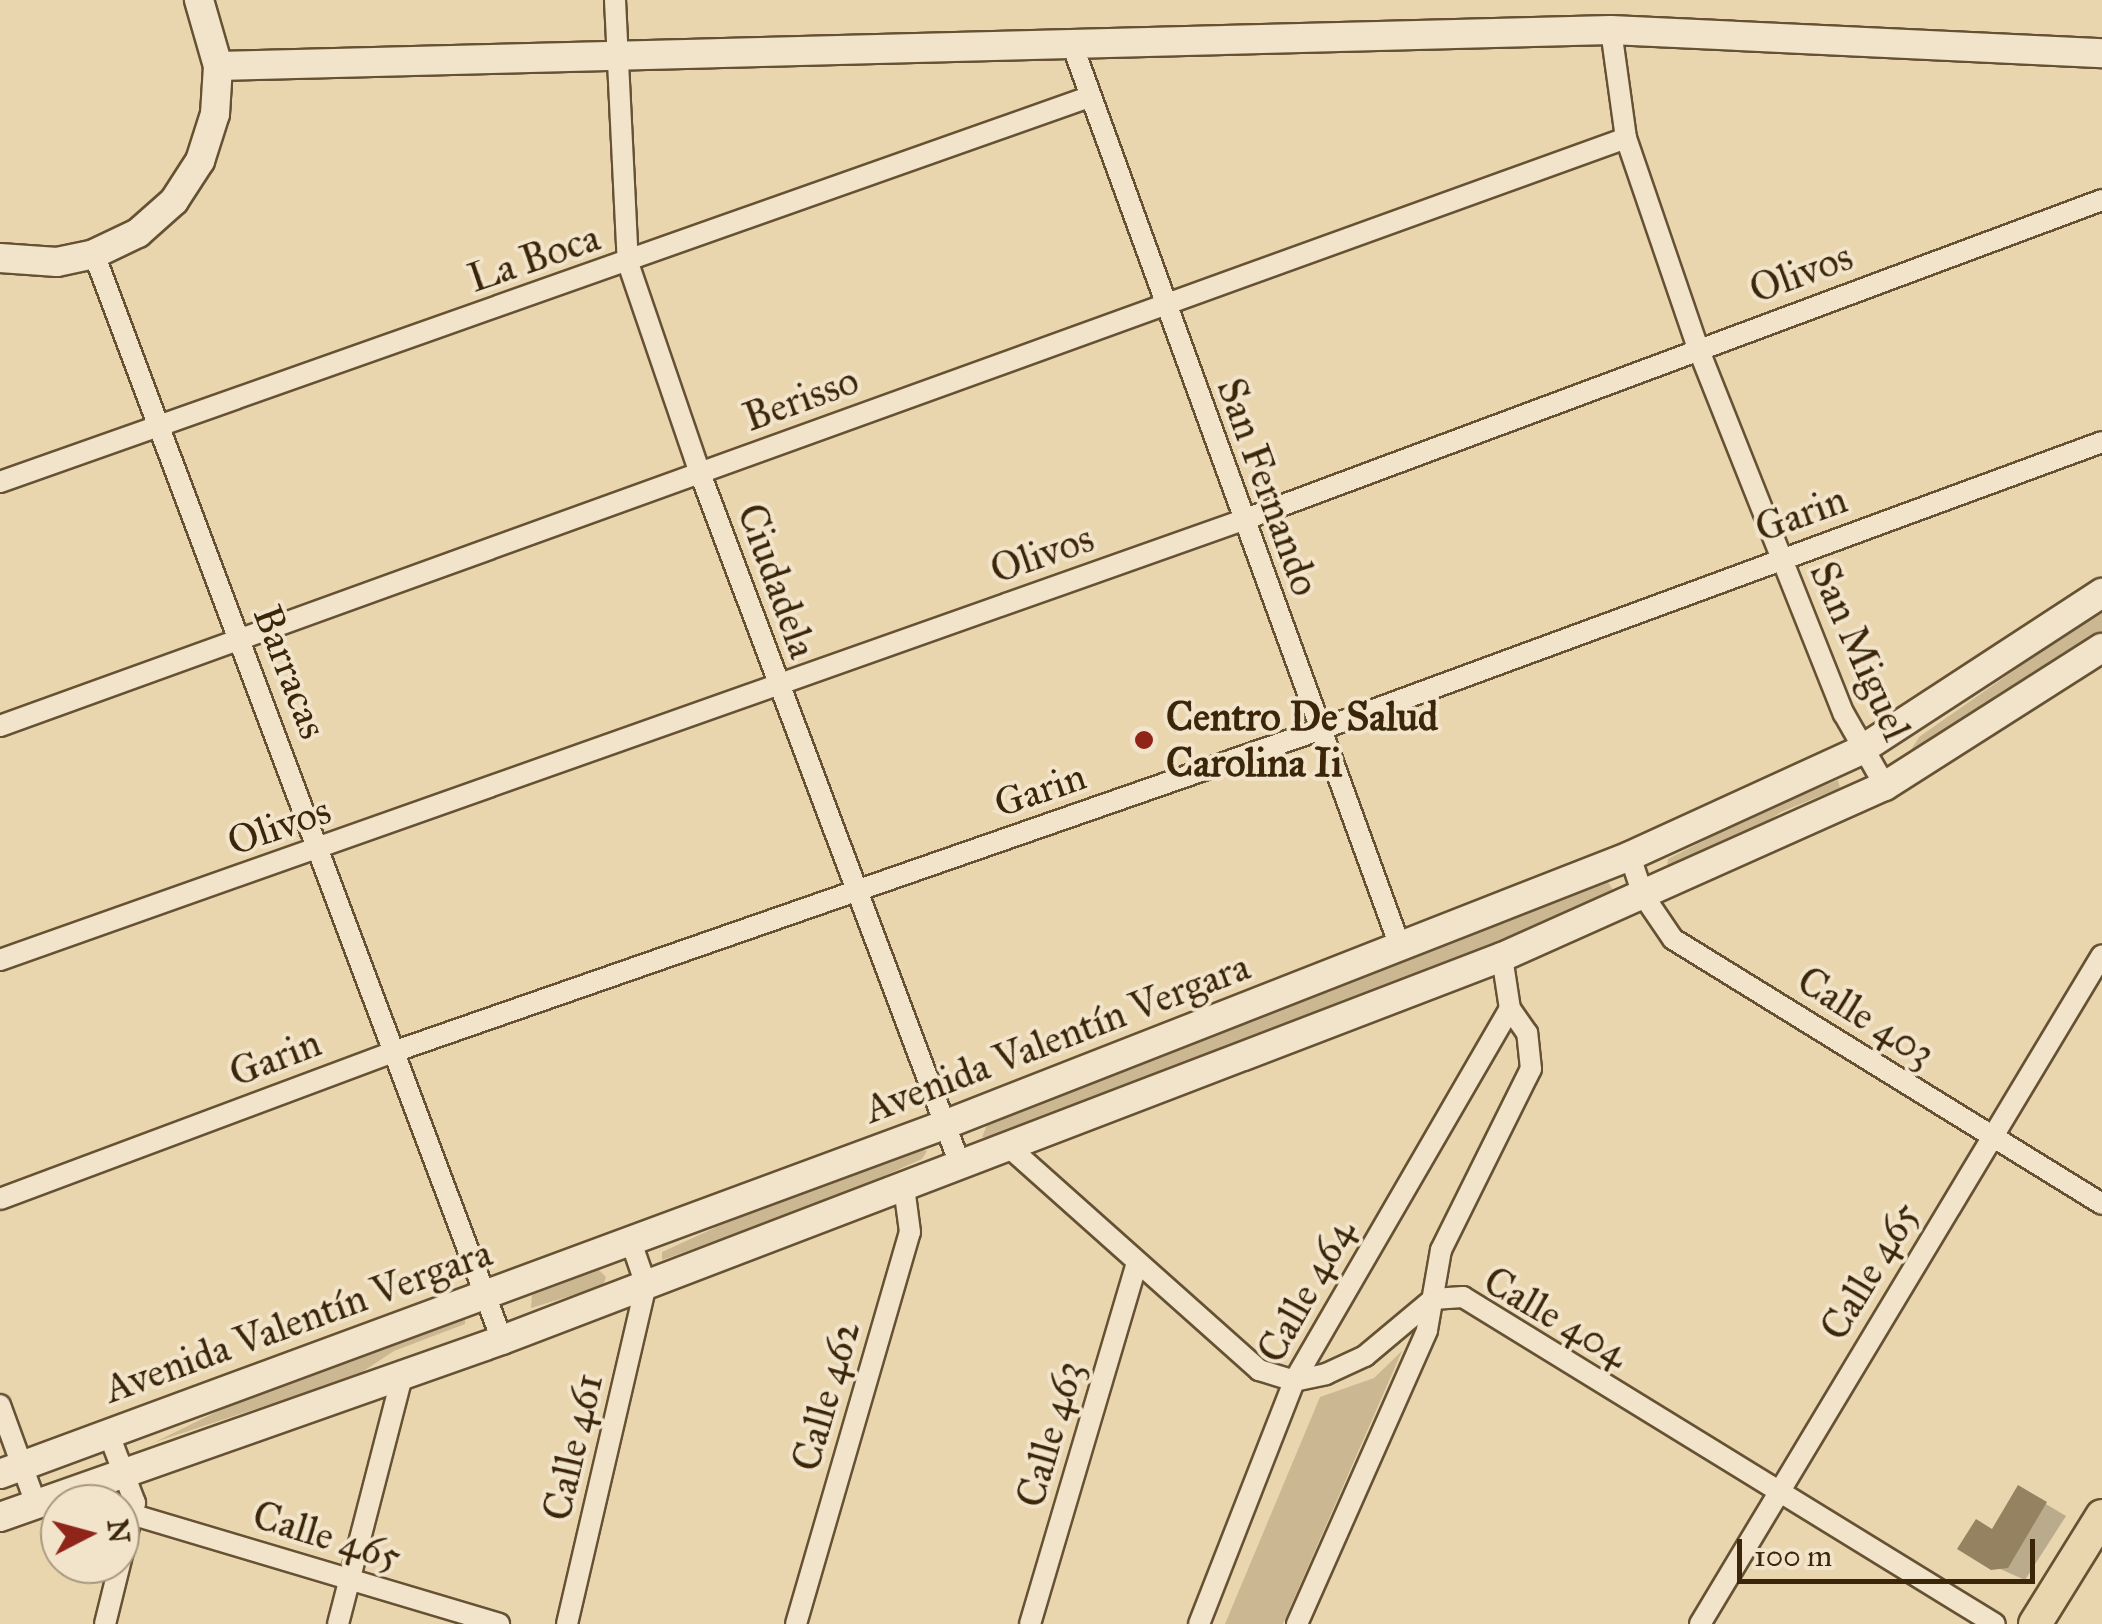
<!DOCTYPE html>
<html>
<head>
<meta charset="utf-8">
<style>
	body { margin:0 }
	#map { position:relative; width:2102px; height:1624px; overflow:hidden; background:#e9d6af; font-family:"IM FELL Great Primer",serif }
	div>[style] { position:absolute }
	.green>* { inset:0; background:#cbb893 }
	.shadow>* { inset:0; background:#0003 }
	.building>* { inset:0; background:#958260 }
	.roads { filter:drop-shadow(2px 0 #665233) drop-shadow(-2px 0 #665233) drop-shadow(0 2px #665233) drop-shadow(0 -2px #665233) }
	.street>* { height:20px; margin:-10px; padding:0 10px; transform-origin:10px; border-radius:10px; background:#f1e4cb }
	.secondary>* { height:28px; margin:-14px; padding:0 14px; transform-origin:14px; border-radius:14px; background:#f1e4cb }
	.primary>* { height:32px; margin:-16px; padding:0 16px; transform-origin:16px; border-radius:16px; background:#e9d6af }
	.dots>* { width:28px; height:28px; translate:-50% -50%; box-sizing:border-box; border:5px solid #f1e4cb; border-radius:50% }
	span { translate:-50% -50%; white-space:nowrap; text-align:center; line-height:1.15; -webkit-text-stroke:8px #f1e4cb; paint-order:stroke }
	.street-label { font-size:40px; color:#3b260a }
	.poi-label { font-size:40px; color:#3b260a; font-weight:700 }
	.left { translate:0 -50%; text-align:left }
	.north { position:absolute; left:40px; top:1484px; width:100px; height:100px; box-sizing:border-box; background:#f1e4cb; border:2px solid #a8987e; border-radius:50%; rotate:84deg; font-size:28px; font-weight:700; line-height:40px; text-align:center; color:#3b260a }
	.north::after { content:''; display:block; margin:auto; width:35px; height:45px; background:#8f2418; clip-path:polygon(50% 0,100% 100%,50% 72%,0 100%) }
	.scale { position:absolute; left:1737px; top:1539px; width:298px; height:45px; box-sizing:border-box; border:5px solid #3b260a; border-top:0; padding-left:12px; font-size:30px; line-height:35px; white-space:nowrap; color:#3b260a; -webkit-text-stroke:8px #f1e4cb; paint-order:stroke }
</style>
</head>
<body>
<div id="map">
	<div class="green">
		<div style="clip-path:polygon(2102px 609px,2102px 634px,1928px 753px,1911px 750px,1919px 737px)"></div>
		<div style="clip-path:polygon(1838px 780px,1840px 788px,1781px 812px,1737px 841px,1667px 867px,1668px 859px,1756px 814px)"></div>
		<div style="clip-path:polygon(1608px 882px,1615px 893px,1602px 903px,998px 1140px,982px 1137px,987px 1125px)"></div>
		<div style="clip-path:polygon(919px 1148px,927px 1151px,922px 1159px,832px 1199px,662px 1260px,662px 1252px,758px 1208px)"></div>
		<div style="clip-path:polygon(599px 1270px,606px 1277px,603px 1286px,531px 1308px,532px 1295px)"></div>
		<div style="clip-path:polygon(465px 1316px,465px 1324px,394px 1351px,356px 1376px,155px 1442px,257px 1392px)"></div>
		<div style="clip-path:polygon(1402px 1351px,1283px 1624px,1225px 1624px,1320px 1397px,1374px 1378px)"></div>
	</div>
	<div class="shadow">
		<div style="clip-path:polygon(2019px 1488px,2066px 1516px,2025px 1580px,1980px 1560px)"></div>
	</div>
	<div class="building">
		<div style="clip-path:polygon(2018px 1485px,2047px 1502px,2008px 1568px,1991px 1570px,1957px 1549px,1976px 1519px,1992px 1529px)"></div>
	</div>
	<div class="roads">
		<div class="street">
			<div style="left:615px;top:0;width:263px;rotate:87.2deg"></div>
			<div style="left:628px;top:263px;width:222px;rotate:71.1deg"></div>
			<div style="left:700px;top:473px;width:741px;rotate:69.39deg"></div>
			<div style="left:1611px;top:30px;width:109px;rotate:82.1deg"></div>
			<div style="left:1626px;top:138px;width:222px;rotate:71.1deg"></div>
			<div style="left:1698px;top:348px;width:394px;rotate:68.3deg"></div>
			<div style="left:1844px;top:714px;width:83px;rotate:60.3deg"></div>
			<div style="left:1073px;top:47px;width:960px;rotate:70.02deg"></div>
			<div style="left:94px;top:254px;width:1160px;rotate:69.41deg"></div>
			<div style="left:0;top:482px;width:1155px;rotate:-19.47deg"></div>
			<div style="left:0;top:726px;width:1729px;rotate:-19.88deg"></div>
			<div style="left:1630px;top:856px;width:41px;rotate:71.6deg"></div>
			<div style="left:1643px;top:895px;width:53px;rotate:55.7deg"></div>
			<div style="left:1673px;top:939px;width:504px;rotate:31.7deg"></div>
			<div style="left:0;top:960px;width:1319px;rotate:-19.49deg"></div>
			<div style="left:1243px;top:520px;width:917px;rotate:-20.43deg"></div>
			<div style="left:1010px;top:1148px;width:334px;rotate:41.7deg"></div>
			<div style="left:1259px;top:1370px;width:37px;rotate:17deg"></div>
			<div style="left:1294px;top:1381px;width:33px;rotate:-12deg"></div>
			<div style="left:1326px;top:1374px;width:43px;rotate:-24.8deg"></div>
			<div style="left:1365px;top:1356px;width:89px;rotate:-40deg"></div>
			<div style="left:1433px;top:1299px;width:30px;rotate:-4deg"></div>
			<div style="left:1463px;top:1297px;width:624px;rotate:31.58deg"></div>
			<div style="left:0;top:1199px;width:423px;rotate:-20.5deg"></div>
			<div style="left:396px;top:1051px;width:977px;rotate:-19.18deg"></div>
			<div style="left:1319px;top:730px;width:834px;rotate:-20.19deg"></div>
			<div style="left:0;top:1405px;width:105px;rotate:70deg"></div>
			<div style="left:134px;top:1515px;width:381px;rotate:16.6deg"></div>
			<div style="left:105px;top:1624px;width:125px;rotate:-76.1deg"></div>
			<div style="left:135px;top:1503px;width:76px;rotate:-110.8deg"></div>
			<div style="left:338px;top:1624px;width:256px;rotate:-75.5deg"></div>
			<div style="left:567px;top:1624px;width:348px;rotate:-76.9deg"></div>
			<div style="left:646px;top:1285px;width:46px;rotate:-109.2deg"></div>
			<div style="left:796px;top:1624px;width:408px;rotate:-73.8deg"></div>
			<div style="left:910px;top:1232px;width:45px;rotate:-97.6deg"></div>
			<div style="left:1030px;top:1624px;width:377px;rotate:-73.5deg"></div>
			<div style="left:1199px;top:1624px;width:261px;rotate:-68.6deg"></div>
			<div style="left:1294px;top:1381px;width:430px;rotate:-59.9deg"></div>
			<div style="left:1297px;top:1624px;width:321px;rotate:-66.1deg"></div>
			<div style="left:1427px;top:1330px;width:81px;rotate:-80.1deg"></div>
			<div style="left:1441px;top:1250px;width:202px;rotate:-63.6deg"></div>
			<div style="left:1531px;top:1069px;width:36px;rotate:-96deg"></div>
			<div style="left:1527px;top:1033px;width:29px;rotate:-125deg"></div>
			<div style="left:1510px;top:1009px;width:53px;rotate:-98.7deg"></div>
			<div style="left:1700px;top:1624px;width:780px;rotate:-59deg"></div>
		</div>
		<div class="secondary">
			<div style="left:218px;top:66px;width:1393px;rotate:-1.48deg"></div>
			<div style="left:1611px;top:30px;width:492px;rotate:2.7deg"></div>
			<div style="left:0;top:258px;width:57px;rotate:4deg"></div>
			<div style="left:57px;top:262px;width:38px;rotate:-12deg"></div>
			<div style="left:94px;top:254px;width:49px;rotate:-25.5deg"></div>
			<div style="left:138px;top:233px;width:48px;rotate:-41.6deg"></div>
			<div style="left:174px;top:201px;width:48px;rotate:-57deg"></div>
			<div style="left:200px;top:161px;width:49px;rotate:-72.3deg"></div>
			<div style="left:215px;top:114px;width:48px;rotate:-86.4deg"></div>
			<div style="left:218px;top:66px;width:69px;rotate:-106.1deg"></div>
			<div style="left:0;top:1474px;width:1006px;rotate:-20.29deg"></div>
			<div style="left:944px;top:1125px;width:737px;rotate:-21.41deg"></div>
			<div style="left:1630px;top:856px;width:254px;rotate:-24.6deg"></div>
			<div style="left:1861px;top:750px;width:288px;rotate:-33.1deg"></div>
			<div style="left:0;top:1517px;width:532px;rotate:-19.42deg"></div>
			<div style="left:502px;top:1340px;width:1071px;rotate:-20.96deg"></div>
			<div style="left:1502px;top:957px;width:419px;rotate:-24.1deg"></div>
			<div style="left:1885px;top:786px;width:257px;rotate:-32.5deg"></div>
		</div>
		<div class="primary">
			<div style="left:2035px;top:1624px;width:127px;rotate:-58.2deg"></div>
		</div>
	</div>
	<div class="dots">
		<div style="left:1144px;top:740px;background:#8f2418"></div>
	</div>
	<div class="street-label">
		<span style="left:534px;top:258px;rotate:-19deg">La Boca</span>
		<span style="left:1801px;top:273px;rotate:-20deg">Olivos</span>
		<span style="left:801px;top:399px;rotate:-20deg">Berisso</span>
		<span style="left:1268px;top:487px;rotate:70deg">San Fernando</span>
		<span style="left:1801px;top:514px;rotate:-20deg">Garin</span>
		<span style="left:1042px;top:554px;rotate:-19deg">Olivos</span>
		<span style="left:777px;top:581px;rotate:70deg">Ciudadela</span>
		<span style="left:1860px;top:651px;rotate:66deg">San Miguel</span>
		<span style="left:290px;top:672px;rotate:69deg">Barracas</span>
		<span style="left:1040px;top:790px;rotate:-19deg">Garin</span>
		<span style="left:279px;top:826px;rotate:-19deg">Olivos</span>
		<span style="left:1866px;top:1017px;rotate:32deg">Calle 403</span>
		<span style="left:1057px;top:1038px;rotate:-21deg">Avenida Valentín Vergara</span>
		<span style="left:275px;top:1058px;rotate:-21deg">Garin</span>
		<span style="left:1870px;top:1271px;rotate:-59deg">Calle 465</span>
		<span style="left:1306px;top:1291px;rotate:-61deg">Calle 464</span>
		<span style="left:1556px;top:1317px;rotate:30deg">Calle 404</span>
		<span style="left:298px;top:1321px;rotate:-20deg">Avenida Valentín Vergara</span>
		<span style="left:826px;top:1396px;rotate:-74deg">Calle 462</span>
		<span style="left:1050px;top:1434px;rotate:-74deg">Calle 463</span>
		<span style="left:573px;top:1447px;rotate:-77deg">Calle 461</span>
		<span style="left:327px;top:1536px;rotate:17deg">Calle 465</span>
	</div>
	<div class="poi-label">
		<span class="left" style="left:1166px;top:740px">Centro De Salud<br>Carolina Ii</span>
	</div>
	<div class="north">N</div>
	<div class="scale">100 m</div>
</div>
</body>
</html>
